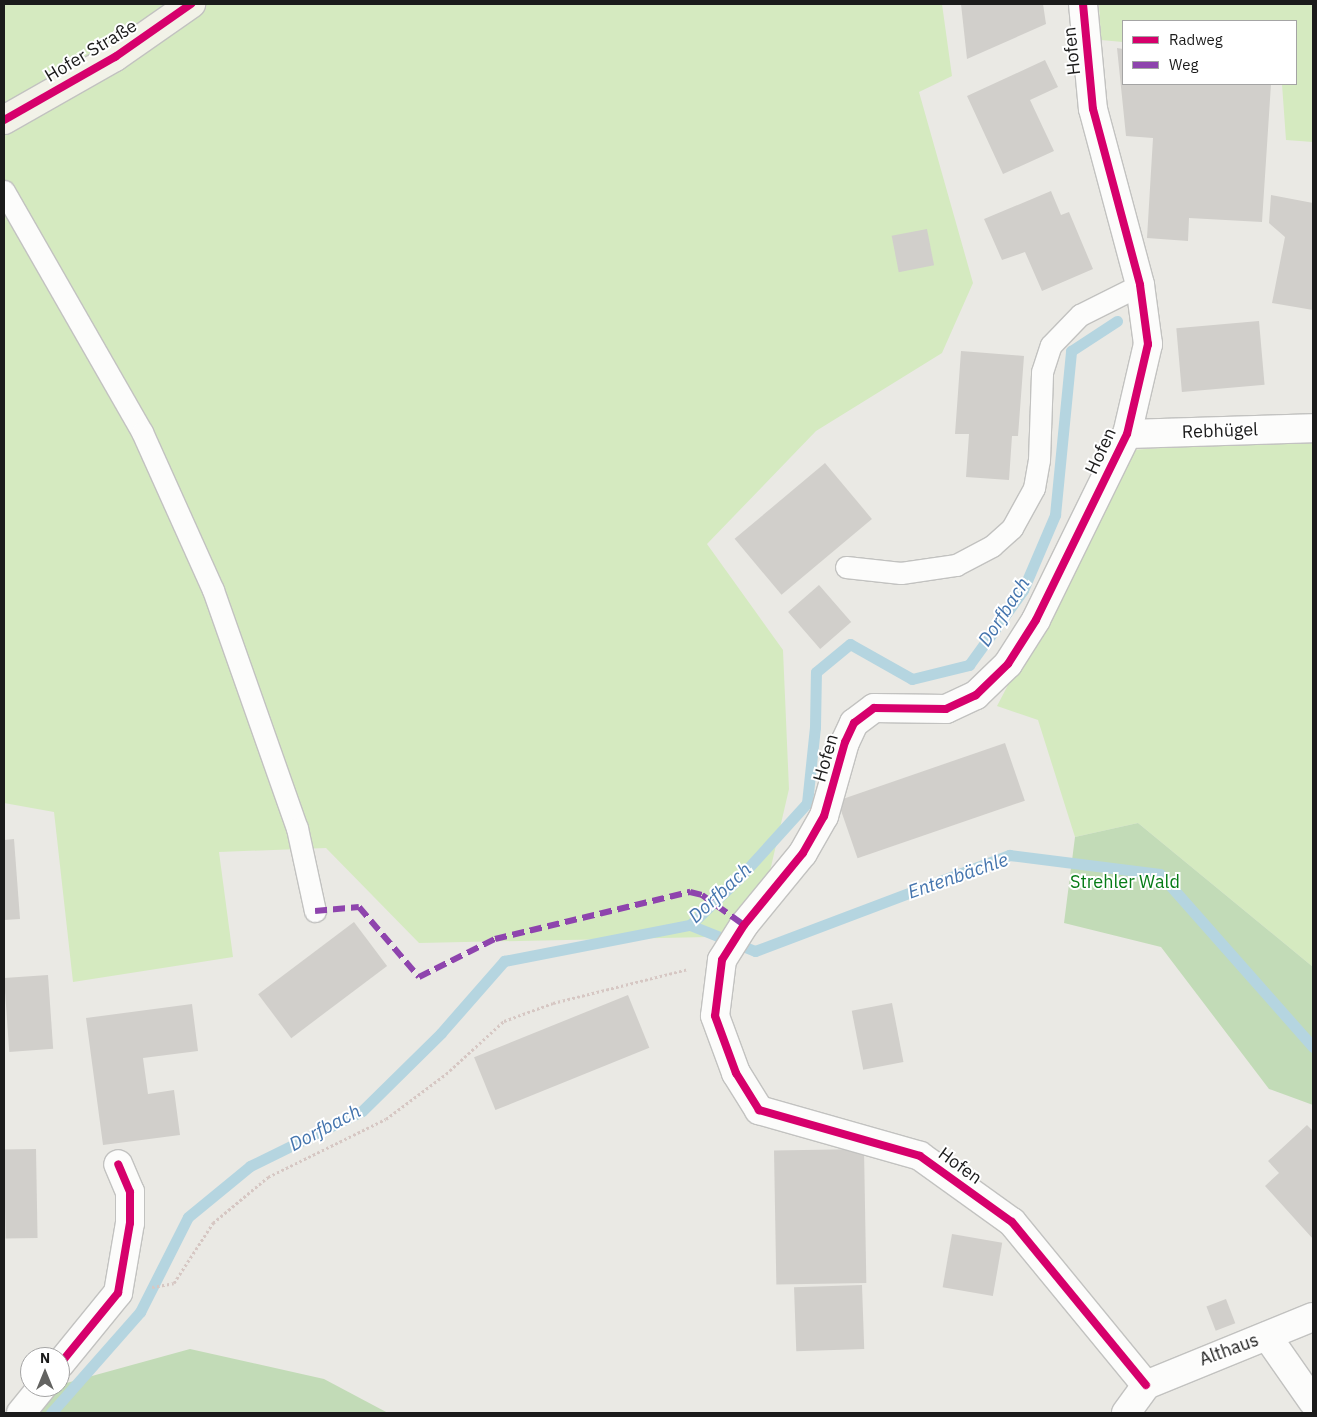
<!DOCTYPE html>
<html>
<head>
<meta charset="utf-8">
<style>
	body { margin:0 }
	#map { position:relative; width:1317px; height:1417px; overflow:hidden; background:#eae9e4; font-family:"IBM Plex Sans",sans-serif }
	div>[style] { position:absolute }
	.grass>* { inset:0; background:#d5eac0 }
	.forest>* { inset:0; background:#c2dbb7 }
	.stream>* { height:11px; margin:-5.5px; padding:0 5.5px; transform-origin:5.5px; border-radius:5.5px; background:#b5d5e0 }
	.building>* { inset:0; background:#d1cfcb; transform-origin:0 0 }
	.path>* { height:3px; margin-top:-1.5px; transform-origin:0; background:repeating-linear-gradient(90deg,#d6c7c3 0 2.5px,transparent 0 5px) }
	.roads { filter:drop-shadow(1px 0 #c2c2c0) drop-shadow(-1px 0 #c2c2c0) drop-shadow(0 1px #c2c2c0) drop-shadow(0 -1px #c2c2c0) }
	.lane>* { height:21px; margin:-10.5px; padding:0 10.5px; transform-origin:10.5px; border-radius:10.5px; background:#fcfcfb }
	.street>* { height:28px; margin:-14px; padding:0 14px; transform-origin:14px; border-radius:14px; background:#fcfcfb }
	.secondary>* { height:28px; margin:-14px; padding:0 14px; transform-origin:14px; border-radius:14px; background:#f2f2e8 }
	.quiet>* { height:6px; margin-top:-3px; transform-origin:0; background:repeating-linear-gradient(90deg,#8e44ad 0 12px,transparent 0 18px) }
	.cycleway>* { height:8px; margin:-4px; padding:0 4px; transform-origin:4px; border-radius:4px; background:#d6006c }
	span { translate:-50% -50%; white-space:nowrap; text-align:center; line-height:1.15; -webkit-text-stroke:4px #fff; paint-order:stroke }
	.street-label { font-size:18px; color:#1b1b1b }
	.park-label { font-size:18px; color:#067c16 }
	.water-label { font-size:19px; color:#4575ae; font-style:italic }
	.frame { position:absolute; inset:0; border:5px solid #1b1b1b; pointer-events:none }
	.legend { position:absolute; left:1122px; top:20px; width:175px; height:65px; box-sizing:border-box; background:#fff; border:1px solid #a4a4a4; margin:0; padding:6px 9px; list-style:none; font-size:15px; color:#1b1b1b }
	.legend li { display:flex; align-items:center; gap:10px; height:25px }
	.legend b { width:25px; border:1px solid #a4a4a4 }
	.north { position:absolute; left:20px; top:1347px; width:50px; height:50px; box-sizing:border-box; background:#fff; border:1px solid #a4a4a4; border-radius:50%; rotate:0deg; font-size:14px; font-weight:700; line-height:20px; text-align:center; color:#1b1b1b }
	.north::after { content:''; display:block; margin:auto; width:18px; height:22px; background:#636361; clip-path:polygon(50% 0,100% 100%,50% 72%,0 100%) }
</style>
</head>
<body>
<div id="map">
	<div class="grass">
		<div style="clip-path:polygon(4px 4px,942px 4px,952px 76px,919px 92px,973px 283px,942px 353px,816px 431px,707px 544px,783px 650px,789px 789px,755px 936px,419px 943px,326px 848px,219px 852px,233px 957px,73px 982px,54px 812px,4px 803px)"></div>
		<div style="clip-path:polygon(1099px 4px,1313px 4px,1313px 142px,1286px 140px,1282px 84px,1296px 84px,1296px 21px,1123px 21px,1123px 42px,1101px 40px)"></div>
		<div style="clip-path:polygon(1313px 438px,1313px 967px,1138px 823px,1075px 837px,1038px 720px,997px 706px,1131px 450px)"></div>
	</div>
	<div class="forest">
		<div style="clip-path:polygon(1138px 823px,1313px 967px,1313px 1105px,1269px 1089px,1161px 947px,1064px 923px,1075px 837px)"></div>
		<div style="clip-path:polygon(190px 1349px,324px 1379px,388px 1413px,13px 1413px,52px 1387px)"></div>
	</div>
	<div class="stream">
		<div style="left:690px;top:925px;width:70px;rotate:21.8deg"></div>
		<div style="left:755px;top:951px;width:272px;rotate:-20.7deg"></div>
		<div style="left:1009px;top:855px;width:152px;rotate:7.2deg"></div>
		<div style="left:1160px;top:874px;width:231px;rotate:48.5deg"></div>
		<div style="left:51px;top:1413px;width:135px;rotate:-48.6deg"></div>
		<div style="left:140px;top:1312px;width:106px;rotate:-63.2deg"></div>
		<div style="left:188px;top:1217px;width:80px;rotate:-39.4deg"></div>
		<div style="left:250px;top:1166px;width:125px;rotate:-26.2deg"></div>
		<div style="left:362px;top:1111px;width:111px;rotate:-44.6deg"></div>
		<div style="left:441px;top:1033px;width:96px;rotate:-48.8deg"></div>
		<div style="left:504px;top:961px;width:189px;rotate:-11deg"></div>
		<div style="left:690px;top:925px;width:69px;rotate:-43.8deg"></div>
		<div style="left:740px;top:877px;width:100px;rotate:-47.8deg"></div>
		<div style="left:807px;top:803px;width:76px;rotate:-84deg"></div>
		<div style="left:815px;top:727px;width:55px;rotate:-89deg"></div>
		<div style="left:816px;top:672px;width:44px;rotate:-39.5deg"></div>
		<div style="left:850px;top:644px;width:71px;rotate:29.4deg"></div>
		<div style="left:912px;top:679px;width:59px;rotate:-13.8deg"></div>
		<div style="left:969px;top:665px;width:92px;rotate:-54.2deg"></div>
		<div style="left:1023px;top:590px;width:82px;rotate:-66.9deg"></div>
		<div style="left:1055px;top:515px;width:165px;rotate:-84.4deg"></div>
		<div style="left:1071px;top:351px;width:55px;rotate:-33.1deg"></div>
	</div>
	<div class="building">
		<div style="clip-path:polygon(961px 4px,1043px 4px,1046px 24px,967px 59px)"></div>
		<div style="clip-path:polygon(1117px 48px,1123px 49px,1123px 84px,1271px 84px,1262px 222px,1189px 218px,1188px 241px,1147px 238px,1153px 138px,1126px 136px)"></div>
		<div style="clip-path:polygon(1045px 60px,1058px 87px,1030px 100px,1054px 151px,1003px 174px,967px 96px)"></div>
		<div style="clip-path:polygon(1051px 191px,1061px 215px,1069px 212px,1093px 269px,1042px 291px,1025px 252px,1002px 260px,984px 219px)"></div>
		<div style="clip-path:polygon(1271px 195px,1313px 203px,1313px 310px,1272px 303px,1285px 237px,1269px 223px)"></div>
		<div style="left:927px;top:229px;width:37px;height:36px;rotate:79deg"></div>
		<div style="left:1259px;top:321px;width:64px;height:83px;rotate:85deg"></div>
		<div style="clip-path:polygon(961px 351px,1024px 356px,1018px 436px,1012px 436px,1009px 480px,966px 477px,969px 434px,955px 434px)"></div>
		<div style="left:825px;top:463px;width:73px;height:118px;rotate:50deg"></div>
		<div style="left:819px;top:585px;width:49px;height:41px;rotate:49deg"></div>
		<div style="left:1005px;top:743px;width:61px;height:177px;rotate:71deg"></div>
		<div style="clip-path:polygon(14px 839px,20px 919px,4px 920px,4px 840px)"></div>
		<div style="left:354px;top:922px;width:55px;height:120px;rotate:53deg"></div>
		<div style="left:48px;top:975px;width:74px;height:44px;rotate:86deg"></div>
		<div style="left:628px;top:995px;width:57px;height:166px;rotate:68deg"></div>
		<div style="left:892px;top:1003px;width:60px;height:41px;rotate:79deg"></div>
		<div style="clip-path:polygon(192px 1004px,198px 1051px,143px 1058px,148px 1094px,174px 1090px,180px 1135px,103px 1145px,86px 1018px)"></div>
		<div style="clip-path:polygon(1307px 1125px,1313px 1131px,1313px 1239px,1265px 1186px,1279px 1173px,1268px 1161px)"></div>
		<div style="left:36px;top:1149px;width:89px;height:32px;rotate:89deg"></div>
		<div style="left:864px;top:1149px;width:134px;height:90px;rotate:89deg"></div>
		<div style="left:952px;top:1234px;width:51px;height:54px;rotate:10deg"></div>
		<div style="left:862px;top:1285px;width:64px;height:68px;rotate:88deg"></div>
		<div style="left:1226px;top:1299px;width:26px;height:21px;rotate:69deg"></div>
	</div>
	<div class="path">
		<div style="left:152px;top:1287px;width:22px;rotate:-10deg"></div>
		<div style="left:174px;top:1283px;width:72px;rotate:-57deg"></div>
		<div style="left:213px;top:1223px;width:72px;rotate:-39.9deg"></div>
		<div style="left:268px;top:1177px;width:131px;rotate:-26.2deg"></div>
		<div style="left:386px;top:1119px;width:75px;rotate:-36.9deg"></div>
		<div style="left:446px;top:1074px;width:79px;rotate:-42.4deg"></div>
		<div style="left:504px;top:1021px;width:52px;rotate:-20.2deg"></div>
		<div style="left:553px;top:1003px;width:139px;rotate:-14.1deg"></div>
	</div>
	<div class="roads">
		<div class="lane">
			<div style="left:4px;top:191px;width:278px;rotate:60.2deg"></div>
			<div style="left:142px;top:432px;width:173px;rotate:65.8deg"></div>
			<div style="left:213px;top:590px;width:252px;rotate:70.6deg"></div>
			<div style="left:297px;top:828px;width:85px;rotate:77.8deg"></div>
			<div style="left:846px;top:567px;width:55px;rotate:6.2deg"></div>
			<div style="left:901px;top:573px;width:56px;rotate:-8.3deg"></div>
			<div style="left:956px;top:565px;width:41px;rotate:-27.8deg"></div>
			<div style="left:992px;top:546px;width:27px;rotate:-42deg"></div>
			<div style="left:1012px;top:528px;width:46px;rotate:-61.2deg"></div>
			<div style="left:1034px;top:488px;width:28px;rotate:-80deg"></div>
			<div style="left:1039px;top:460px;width:88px;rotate:-88deg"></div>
			<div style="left:1042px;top:372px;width:28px;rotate:-72deg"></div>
			<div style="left:1051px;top:345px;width:42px;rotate:-46deg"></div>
			<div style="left:1080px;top:315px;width:67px;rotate:-26.6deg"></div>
		</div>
		<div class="street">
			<div style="left:1083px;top:4px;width:105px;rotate:84.6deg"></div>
			<div style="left:1093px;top:109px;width:182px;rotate:75deg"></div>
			<div style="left:1140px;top:285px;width:60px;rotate:82.3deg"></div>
			<div style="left:1148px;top:344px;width:92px;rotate:103.1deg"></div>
			<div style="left:1127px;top:434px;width:207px;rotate:116.1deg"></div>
			<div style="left:1036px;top:620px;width:52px;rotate:122.5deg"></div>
			<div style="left:1008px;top:664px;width:45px;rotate:135.9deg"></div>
			<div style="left:976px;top:695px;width:33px;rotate:155deg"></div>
			<div style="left:946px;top:709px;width:72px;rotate:-179.2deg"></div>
			<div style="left:874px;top:708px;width:25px;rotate:143deg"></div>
			<div style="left:854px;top:723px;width:21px;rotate:115deg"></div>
			<div style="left:845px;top:742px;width:77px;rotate:105.8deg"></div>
			<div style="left:824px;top:816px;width:43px;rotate:119.6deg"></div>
			<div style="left:803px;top:853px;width:93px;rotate:129.3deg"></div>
			<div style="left:744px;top:925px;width:41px;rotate:122.2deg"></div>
			<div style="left:722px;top:960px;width:56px;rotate:97.1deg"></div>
			<div style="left:715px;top:1016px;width:61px;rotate:69.8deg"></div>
			<div style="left:736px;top:1073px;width:44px;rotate:58.1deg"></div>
			<div style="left:759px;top:1110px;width:167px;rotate:15.9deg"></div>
			<div style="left:920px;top:1156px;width:113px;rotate:35.7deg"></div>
			<div style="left:1012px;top:1222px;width:211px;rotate:50.6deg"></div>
			<div style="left:1127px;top:434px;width:186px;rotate:-1.8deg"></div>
			<div style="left:1267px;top:1336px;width:80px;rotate:55.1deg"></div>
			<div style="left:60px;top:1364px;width:92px;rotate:-50.8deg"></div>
			<div style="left:118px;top:1293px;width:71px;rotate:-80.3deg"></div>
			<div style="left:130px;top:1223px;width:31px;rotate:-90deg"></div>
			<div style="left:130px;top:1192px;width:30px;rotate:-113deg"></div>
			<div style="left:21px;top:1413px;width:33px;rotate:-51deg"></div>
			<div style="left:1126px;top:1413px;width:34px;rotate:-54deg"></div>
			<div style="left:1146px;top:1385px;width:180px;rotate:-22.2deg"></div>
		</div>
		<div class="secondary">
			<div style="left:4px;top:120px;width:128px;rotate:-29.6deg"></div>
			<div style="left:115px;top:57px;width:93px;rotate:-34.9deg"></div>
		</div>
	</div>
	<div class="quiet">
		<div style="left:315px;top:911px;width:44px;rotate:-5.2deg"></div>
		<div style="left:359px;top:907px;width:92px;rotate:49.4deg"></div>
		<div style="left:419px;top:977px;width:85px;rotate:-26.6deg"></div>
		<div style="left:495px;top:939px;width:201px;rotate:-13.6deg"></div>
		<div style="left:690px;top:892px;width:12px;rotate:14deg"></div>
		<div style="left:702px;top:895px;width:52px;rotate:35.5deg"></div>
	</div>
	<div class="cycleway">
		<div style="left:1083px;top:4px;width:105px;rotate:84.6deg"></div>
		<div style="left:1093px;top:109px;width:182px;rotate:75deg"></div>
		<div style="left:1140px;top:285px;width:60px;rotate:82.3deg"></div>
		<div style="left:1148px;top:344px;width:92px;rotate:103.1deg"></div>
		<div style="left:1127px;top:434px;width:207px;rotate:116.1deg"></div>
		<div style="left:1036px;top:620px;width:52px;rotate:122.5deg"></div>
		<div style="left:1008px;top:664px;width:45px;rotate:135.9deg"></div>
		<div style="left:976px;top:695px;width:33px;rotate:155deg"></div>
		<div style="left:946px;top:709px;width:72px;rotate:-179.2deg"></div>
		<div style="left:874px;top:708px;width:25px;rotate:143deg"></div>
		<div style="left:854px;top:723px;width:21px;rotate:115deg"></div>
		<div style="left:845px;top:742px;width:77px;rotate:105.8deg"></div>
		<div style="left:824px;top:816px;width:43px;rotate:119.6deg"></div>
		<div style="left:803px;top:853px;width:93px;rotate:129.3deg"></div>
		<div style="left:744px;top:925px;width:41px;rotate:122.2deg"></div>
		<div style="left:722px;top:960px;width:56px;rotate:97.1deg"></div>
		<div style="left:715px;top:1016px;width:61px;rotate:69.8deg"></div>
		<div style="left:736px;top:1073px;width:44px;rotate:58.1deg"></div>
		<div style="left:759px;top:1110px;width:167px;rotate:15.9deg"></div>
		<div style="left:920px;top:1156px;width:113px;rotate:35.7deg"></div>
		<div style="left:1012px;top:1222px;width:211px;rotate:50.6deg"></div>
		<div style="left:4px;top:120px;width:128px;rotate:-29.6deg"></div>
		<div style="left:115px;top:57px;width:93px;rotate:-34.9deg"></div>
		<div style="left:60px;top:1364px;width:92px;rotate:-50.8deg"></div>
		<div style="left:118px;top:1293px;width:71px;rotate:-80.3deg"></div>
		<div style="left:130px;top:1223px;width:31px;rotate:-90deg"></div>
		<div style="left:130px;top:1192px;width:30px;rotate:-113deg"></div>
	</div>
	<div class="street-label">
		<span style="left:91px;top:51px;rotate:-31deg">Hofer Straße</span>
		<span style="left:1072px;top:51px;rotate:-96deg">Hofen</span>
		<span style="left:1220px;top:431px;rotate:-2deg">Rebhügel</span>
		<span style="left:1101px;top:451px;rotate:-65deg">Hofen</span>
		<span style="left:826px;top:758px;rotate:-74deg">Hofen</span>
		<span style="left:960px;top:1166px;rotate:36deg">Hofen</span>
		<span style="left:1229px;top:1350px;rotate:-20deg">Althaus</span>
	</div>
	<div class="park-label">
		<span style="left:1125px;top:882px">Strehler Wald</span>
	</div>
	<div class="water-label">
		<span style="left:1004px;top:612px;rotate:-57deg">Dorfbach</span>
		<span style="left:958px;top:876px;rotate:-19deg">Entenbächle</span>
		<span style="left:720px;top:893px;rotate:-43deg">Dorfbach</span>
		<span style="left:325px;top:1128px;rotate:-28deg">Dorfbach</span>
	</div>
	<div class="frame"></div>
	<ul class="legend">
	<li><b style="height:6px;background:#d6006c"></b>Radweg</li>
	<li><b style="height:6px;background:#8e44ad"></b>Weg</li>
	</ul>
	<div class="north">N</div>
</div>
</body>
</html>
